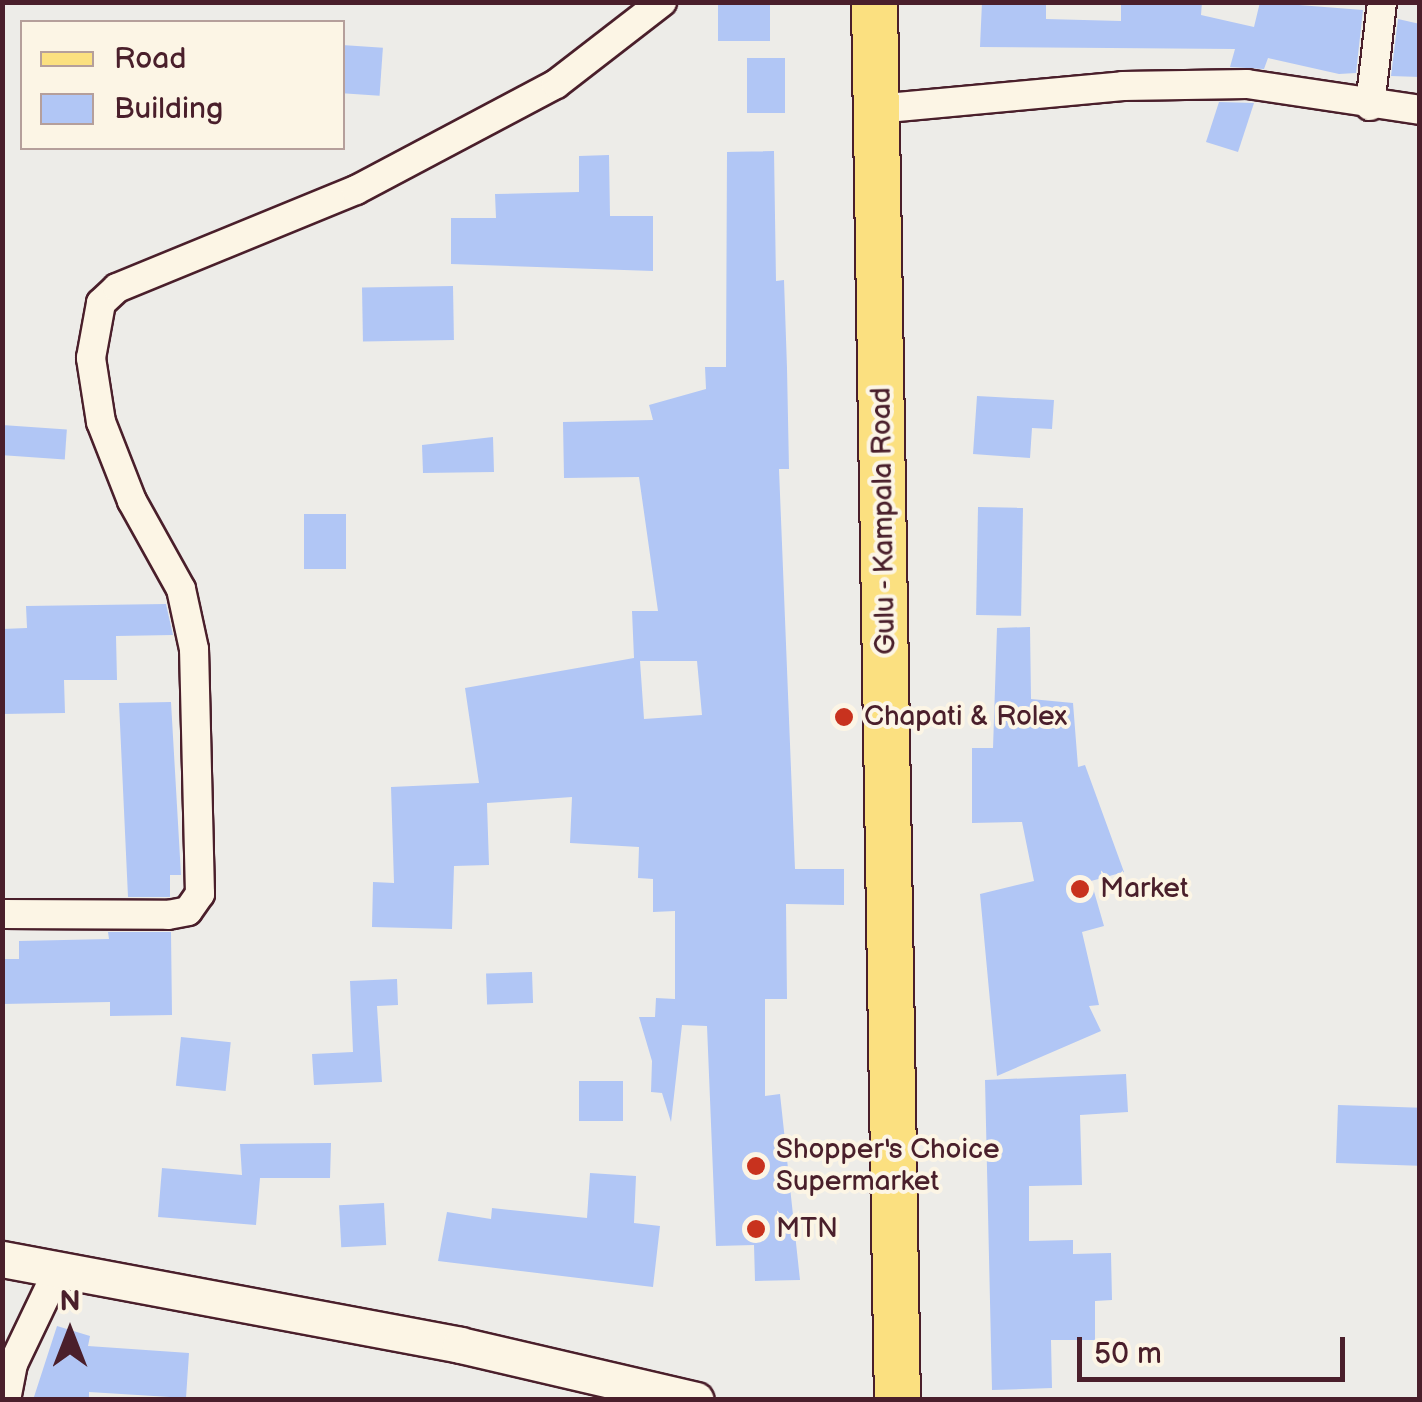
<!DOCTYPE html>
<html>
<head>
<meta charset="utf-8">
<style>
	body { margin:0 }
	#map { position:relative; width:1422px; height:1402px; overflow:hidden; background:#edece8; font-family:"Balsamiq Sans",sans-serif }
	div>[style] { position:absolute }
	.building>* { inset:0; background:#b1c6f5; transform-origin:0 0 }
	.roads { filter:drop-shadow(2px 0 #4a1f2b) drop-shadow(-2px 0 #4a1f2b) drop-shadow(0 2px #4a1f2b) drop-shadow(0 -2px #4a1f2b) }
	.minor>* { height:28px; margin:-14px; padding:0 14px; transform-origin:14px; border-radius:14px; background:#fcf5e5 }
	.tertiary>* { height:35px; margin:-17.5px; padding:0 17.5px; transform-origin:17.5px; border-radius:17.5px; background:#fcf5e5 }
	.primary>* { height:45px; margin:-22.5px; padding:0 22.5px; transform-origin:22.5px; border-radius:22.5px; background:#fbe080 }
	.dots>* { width:28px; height:28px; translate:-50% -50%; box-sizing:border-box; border:5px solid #fcf5e5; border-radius:50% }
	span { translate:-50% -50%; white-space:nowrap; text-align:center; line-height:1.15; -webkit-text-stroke:8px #fcf5e5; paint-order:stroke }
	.street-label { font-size:28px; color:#4a1f2b }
	.poi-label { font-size:28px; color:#4a1f2b }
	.left { translate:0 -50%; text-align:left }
	.frame { position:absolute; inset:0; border:5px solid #4a1f2b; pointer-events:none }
	.legend { position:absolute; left:20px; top:20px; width:325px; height:130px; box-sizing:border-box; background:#fcf5e5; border:2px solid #b59f9b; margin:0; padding:12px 18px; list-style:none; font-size:30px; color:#4a1f2b }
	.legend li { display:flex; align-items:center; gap:20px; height:50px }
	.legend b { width:50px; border:2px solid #b59f9b }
	.north { position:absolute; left:20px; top:1282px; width:100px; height:100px; -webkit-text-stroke:8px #fcf5e5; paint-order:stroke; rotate:0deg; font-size:28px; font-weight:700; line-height:40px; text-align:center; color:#4a1f2b }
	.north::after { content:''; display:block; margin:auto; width:35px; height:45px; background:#4a1f2b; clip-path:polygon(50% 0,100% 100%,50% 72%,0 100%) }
	.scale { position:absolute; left:1077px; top:1337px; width:268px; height:45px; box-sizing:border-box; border:5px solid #4a1f2b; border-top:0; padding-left:12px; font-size:30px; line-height:35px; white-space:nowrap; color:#4a1f2b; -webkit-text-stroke:8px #fcf5e5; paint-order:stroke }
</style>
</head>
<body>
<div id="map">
	<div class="building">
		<div style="left:718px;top:2px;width:52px;height:39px"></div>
		<div style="clip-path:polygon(982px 2px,1046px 2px,1046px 19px,1121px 21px,1121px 2px,1202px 2px,1201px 15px,1254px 27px,1260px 2px,1363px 10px,1356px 73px,1339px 74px,1268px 58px,1264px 69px,1230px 67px,1235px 49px,980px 47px)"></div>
		<div style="clip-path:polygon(1398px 19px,1420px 24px,1420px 77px,1391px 76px)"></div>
		<div style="left:342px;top:45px;width:41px;height:48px;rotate:4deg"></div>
		<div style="left:747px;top:58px;width:38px;height:55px"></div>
		<div style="clip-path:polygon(1219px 102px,1254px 103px,1238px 152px,1206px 142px)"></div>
		<div style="clip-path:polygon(evenodd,774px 151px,776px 281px,784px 280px,787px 368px,789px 469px,779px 469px,795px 869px,844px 869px,844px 905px,786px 904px,787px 999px,765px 999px,765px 1096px,780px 1094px,800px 1280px,755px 1281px,754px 1245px,716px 1246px,707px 1026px,682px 1025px,671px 1122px,662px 1093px,651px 1092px,652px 1061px,639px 1017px,655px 1017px,656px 998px,675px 999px,675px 911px,653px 912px,653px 879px,638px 878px,639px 847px,570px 843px,572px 797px,487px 803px,489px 865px,454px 866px,452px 929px,372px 927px,373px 882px,394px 883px,391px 787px,479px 783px,465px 688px,634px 658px,632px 611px,658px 611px,639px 477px,564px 478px,563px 422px,653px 420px,649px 405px,706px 389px,705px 367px,726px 367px,727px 152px,774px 151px,640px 661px,697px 661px,702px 715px,644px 719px,640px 661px)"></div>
		<div style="clip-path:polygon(609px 155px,610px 216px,653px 216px,653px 271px,451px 264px,451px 218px,496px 218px,495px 194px,579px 192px,579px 156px)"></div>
		<div style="left:453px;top:286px;width:54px;height:91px;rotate:89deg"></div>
		<div style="clip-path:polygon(977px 396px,1054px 400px,1052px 429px,1032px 428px,1030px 458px,973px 454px)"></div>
		<div style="left:2px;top:425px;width:65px;height:30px;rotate:4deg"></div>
		<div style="clip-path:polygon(493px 437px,494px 472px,423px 473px,422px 445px)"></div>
		<div style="left:978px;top:507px;width:45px;height:108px;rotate:1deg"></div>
		<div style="left:304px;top:514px;width:42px;height:55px"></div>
		<div style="clip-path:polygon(166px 604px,173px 635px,116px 636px,117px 680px,64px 680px,65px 713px,2px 714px,2px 629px,27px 628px,26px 606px)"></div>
		<div style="clip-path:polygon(1030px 627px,1031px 699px,1073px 703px,1078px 767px,1085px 765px,1124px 872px,1091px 881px,1104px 926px,1082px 932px,1099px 1005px,1089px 1006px,1101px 1031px,997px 1076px,980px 894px,1034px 881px,1022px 822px,972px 823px,972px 748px,993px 748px,997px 628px)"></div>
		<div style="clip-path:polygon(171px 702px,181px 875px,170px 875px,170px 897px,128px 897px,119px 703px)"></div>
		<div style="clip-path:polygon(108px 932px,171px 932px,172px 1015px,110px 1016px,110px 1002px,2px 1004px,2px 959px,19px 959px,19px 941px,109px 939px)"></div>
		<div style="left:532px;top:972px;width:31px;height:46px;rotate:88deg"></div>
		<div style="clip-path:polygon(397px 979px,398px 1005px,377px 1006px,382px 1082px,314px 1085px,312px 1054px,353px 1052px,350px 981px)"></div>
		<div style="left:181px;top:1037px;width:50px;height:49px;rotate:6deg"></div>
		<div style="clip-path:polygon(1126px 1074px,1128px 1112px,1080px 1115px,1082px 1185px,1029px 1186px,1029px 1241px,1073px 1240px,1073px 1254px,1111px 1253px,1112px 1300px,1095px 1301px,1095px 1340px,1051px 1340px,1052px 1388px,992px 1390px,985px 1080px)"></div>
		<div style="left:579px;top:1081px;width:44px;height:40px"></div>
		<div style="left:1338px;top:1105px;width:82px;height:58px;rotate:2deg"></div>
		<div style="clip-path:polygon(331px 1143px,330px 1178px,260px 1178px,256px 1225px,158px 1217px,162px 1168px,242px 1175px,240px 1144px)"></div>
		<div style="clip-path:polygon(590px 1173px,636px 1176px,634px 1223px,660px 1226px,653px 1287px,438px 1261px,447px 1212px,491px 1219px,492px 1208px,587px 1218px)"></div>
		<div style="left:384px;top:1203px;width:42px;height:45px;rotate:87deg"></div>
		<div style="clip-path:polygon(57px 1326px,90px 1336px,88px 1346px,189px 1353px,186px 1398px,89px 1392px,89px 1400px,33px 1400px)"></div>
	</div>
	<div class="roads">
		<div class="minor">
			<div style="left:1370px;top:106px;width:105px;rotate:-83.4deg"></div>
			<div style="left:876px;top:109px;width:248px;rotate:-5.3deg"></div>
			<div style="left:1123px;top:86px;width:124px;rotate:-0.9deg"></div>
			<div style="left:1247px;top:84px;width:175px;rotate:8.5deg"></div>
			<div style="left:2px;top:914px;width:166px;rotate:0.3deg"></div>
			<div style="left:168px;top:915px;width:20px;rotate:-11deg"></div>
			<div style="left:188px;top:911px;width:21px;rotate:-55deg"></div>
			<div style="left:200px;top:894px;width:245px;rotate:-91.4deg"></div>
			<div style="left:194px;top:649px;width:61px;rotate:-102.2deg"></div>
			<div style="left:181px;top:589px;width:101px;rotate:-119.1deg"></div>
			<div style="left:132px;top:501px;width:85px;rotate:-111.4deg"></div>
			<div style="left:101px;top:422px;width:65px;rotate:-98.9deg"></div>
			<div style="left:91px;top:358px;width:56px;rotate:-79.7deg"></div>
			<div style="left:101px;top:303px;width:22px;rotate:-43deg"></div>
			<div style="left:117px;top:288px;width:258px;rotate:-22.3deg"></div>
			<div style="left:356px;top:190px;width:226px;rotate:-27.9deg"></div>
			<div style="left:556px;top:84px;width:134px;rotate:-37.7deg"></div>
			<div style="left:6px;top:1400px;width:37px;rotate:-79deg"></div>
			<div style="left:13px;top:1364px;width:102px;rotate:-64.4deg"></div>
		</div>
		<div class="tertiary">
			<div style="left:2px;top:1259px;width:466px;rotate:10.6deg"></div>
			<div style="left:460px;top:1345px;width:242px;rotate:13.1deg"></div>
		</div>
		<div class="primary">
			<div style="left:874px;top:2px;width:1398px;rotate:89.06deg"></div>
		</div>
	</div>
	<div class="dots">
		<div style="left:844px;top:717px;background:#c8321e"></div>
		<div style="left:1080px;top:889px;background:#c8321e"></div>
		<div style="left:756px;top:1166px;background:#c8321e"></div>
		<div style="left:756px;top:1229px;background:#c8321e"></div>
	</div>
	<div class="street-label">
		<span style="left:884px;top:521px;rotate:-91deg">Gulu - Kampala Road</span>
	</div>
	<div class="poi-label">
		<span class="left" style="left:864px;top:717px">Chapati &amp; Rolex</span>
		<span class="left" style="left:1100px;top:889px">Market</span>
		<span class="left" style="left:776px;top:1166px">Shopper's Choice<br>Supermarket</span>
		<span class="left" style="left:776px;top:1229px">MTN</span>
	</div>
	<div class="frame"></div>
	<ul class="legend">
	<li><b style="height:12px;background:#fbe080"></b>Road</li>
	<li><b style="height:28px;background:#b1c6f5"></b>Building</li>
	</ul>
	<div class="north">N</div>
	<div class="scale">50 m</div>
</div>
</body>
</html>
